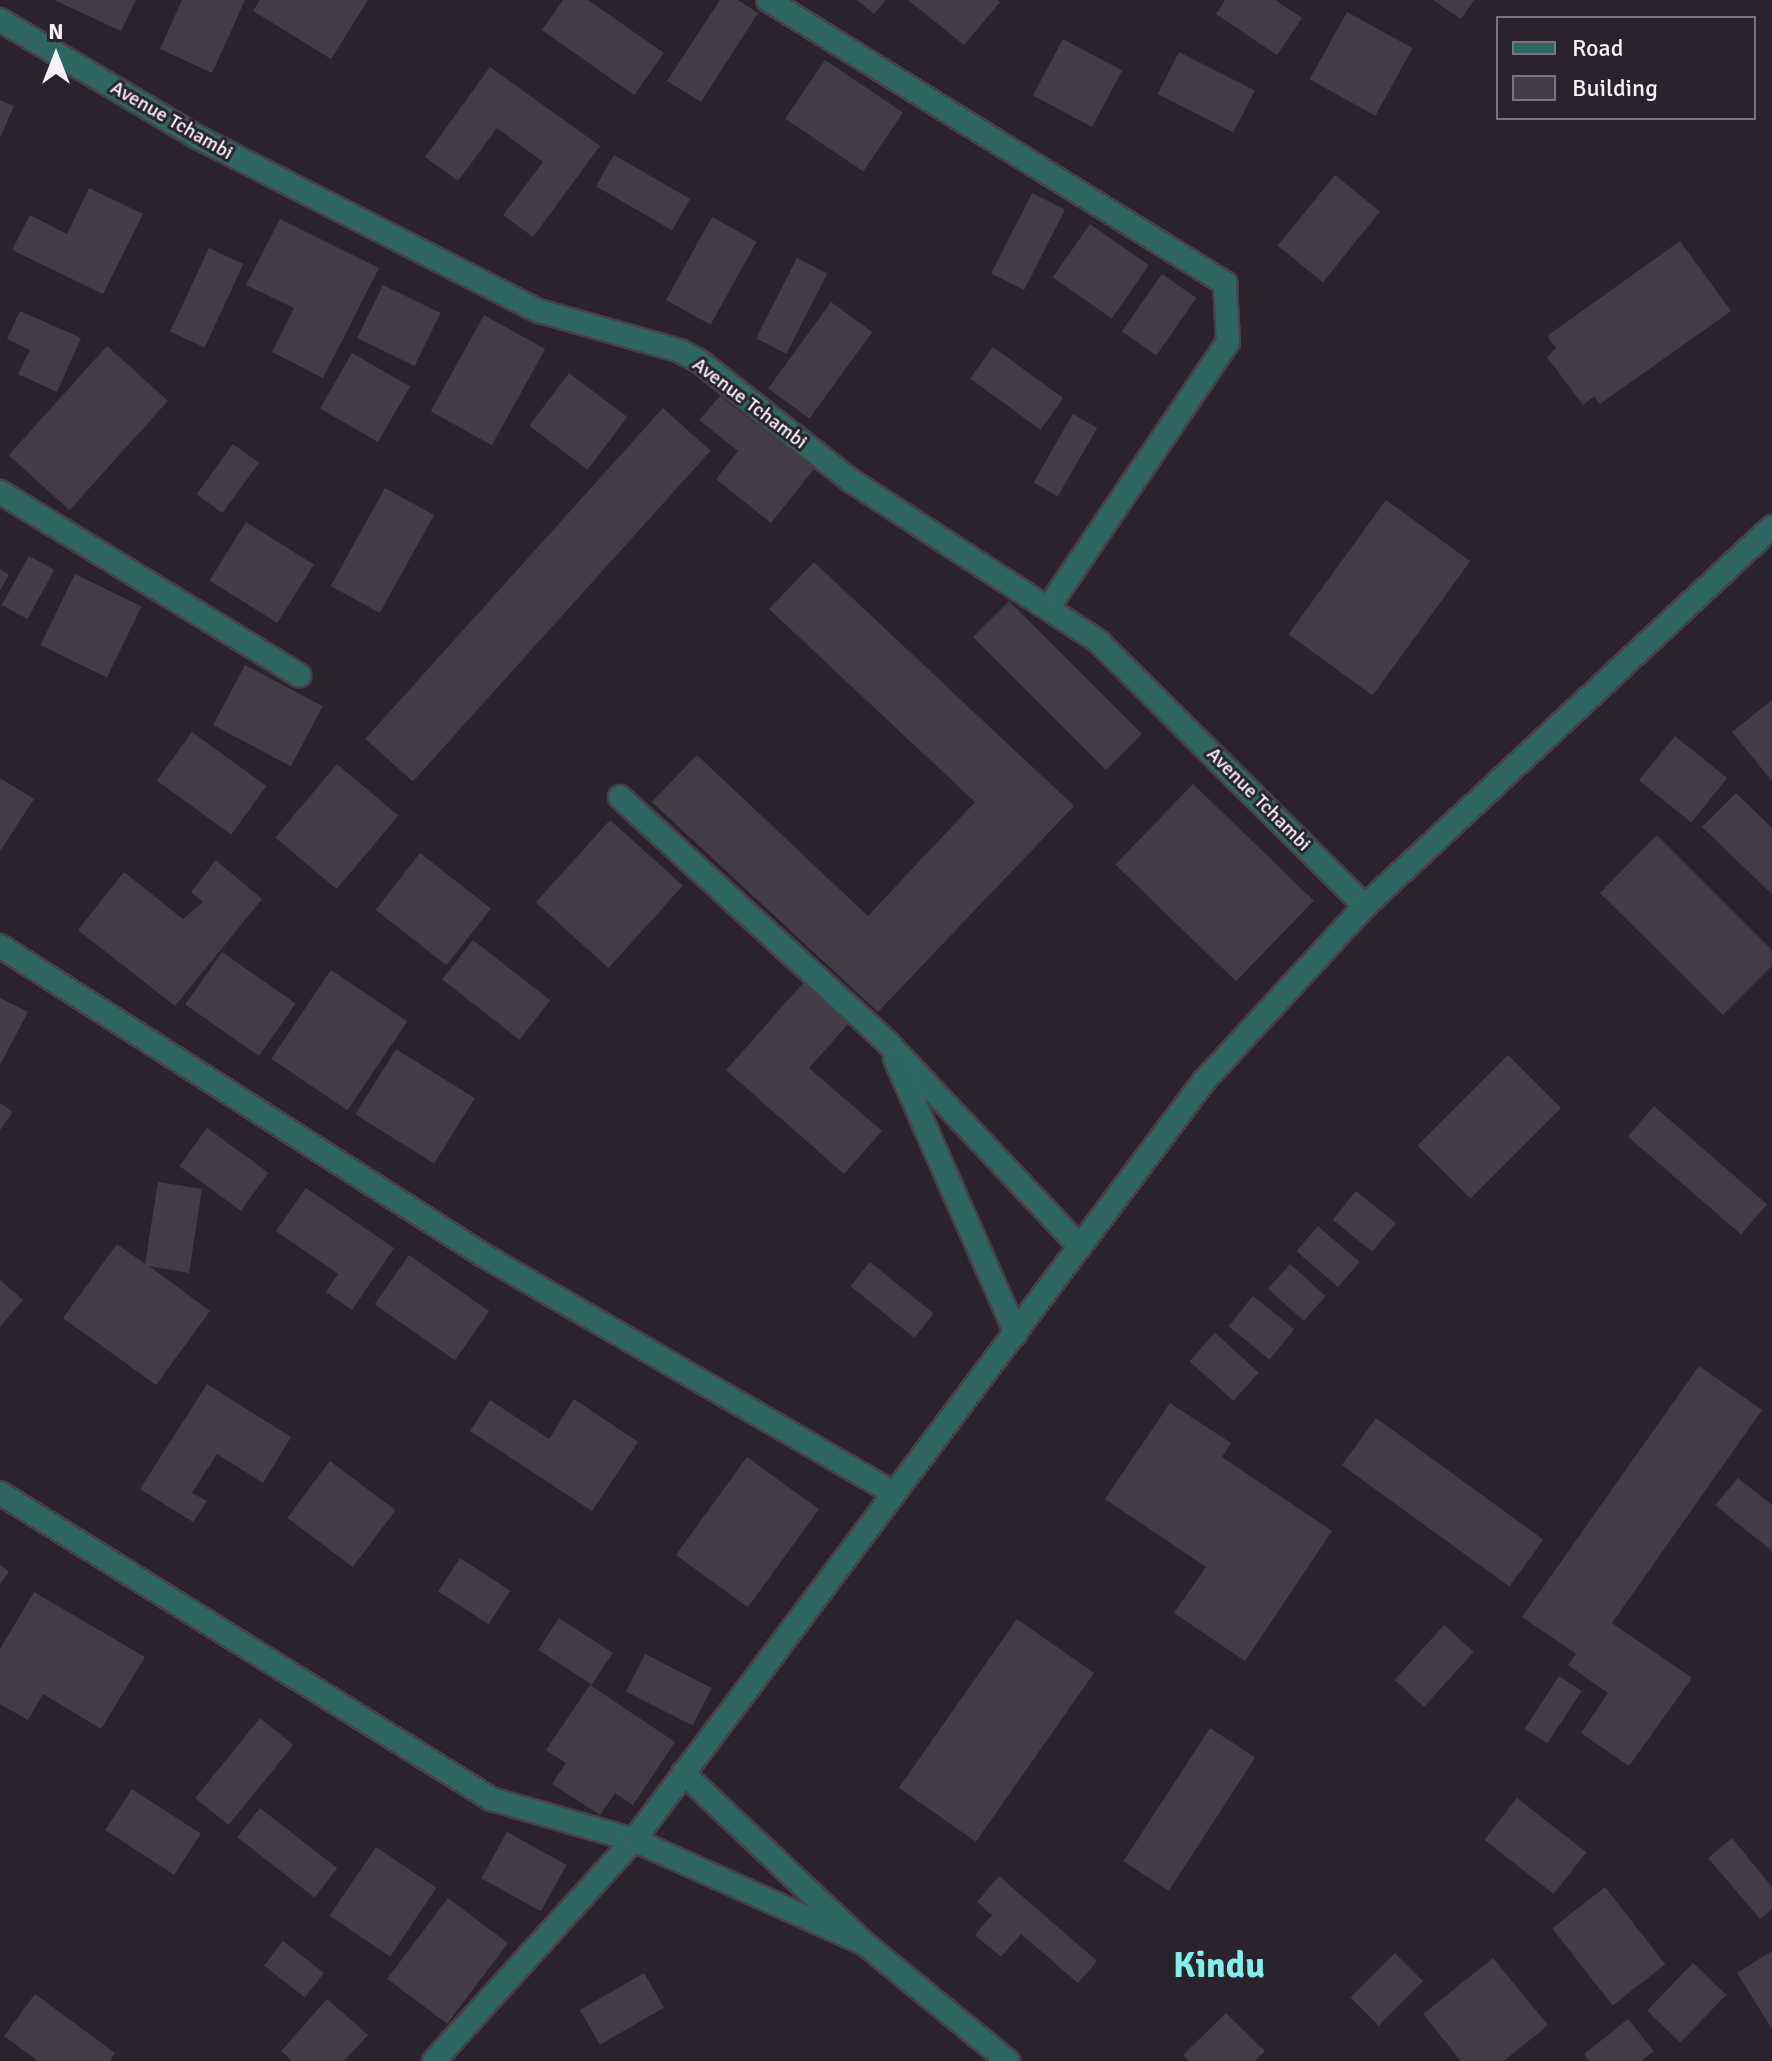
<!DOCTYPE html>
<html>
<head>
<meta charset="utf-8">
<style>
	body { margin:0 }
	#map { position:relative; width:1772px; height:2061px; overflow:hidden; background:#2a232d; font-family:Signika,sans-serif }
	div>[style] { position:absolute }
	.building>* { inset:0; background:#433c46; transform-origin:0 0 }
	.roads { filter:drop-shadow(2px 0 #464049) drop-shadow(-2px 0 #464049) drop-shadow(0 2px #464049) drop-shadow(0 -2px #464049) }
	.minor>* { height:22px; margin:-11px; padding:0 11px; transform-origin:11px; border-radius:11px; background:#2f6563 }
	.tertiary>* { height:22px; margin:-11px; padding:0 11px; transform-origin:11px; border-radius:11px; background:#2f6563 }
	span { translate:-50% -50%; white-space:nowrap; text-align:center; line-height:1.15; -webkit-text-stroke:6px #2a232d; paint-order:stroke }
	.street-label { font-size:20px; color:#f5f1f7 }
	.town-label { font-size:36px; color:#83efeb; font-weight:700 }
	.legend { position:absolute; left:1496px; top:16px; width:260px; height:104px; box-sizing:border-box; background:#2a232d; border:2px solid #7b757e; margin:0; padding:10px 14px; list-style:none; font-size:24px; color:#f5f1f7 }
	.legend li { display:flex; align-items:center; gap:16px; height:40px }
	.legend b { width:40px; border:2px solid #7b757e }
	.north { position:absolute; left:16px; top:16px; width:80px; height:80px; -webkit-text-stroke:6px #2a232d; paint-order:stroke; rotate:0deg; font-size:22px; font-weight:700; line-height:32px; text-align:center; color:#f5f1f7 }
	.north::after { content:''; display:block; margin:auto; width:28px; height:36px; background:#f5f1f7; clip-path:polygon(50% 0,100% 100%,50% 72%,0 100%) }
</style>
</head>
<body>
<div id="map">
	<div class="building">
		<div style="clip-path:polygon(54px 0,136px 0,121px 31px)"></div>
		<div style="clip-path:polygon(182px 0,245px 0,212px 73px,160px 49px)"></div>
		<div style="clip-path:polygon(260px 0,368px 0,331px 59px,253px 11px)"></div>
		<div style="clip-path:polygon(563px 0,588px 0,664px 53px,634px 95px,542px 30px)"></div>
		<div style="clip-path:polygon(720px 0,738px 0,758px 13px,701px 102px,667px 81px)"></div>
		<div style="clip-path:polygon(857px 0,886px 0,874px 14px)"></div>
		<div style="clip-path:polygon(908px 0,997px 0,1000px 2px,964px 45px)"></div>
		<div style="clip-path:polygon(1225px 0,1275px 0,1302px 18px,1277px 55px,1216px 14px)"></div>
		<div style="clip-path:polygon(1433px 0,1474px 0,1461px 19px)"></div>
		<div style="left:1347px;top:12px;width:75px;height:77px;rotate:29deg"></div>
		<div style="left:1063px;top:39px;width:67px;height:64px;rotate:28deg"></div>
		<div style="left:1179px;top:52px;width:85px;height:47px;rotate:27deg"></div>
		<div style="left:825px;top:60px;width:94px;height:71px;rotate:34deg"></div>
		<div style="clip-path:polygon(490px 67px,600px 146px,533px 237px,503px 215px,543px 162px,497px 128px,458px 181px,425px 157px)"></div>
		<div style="clip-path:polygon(0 100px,14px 106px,0 138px)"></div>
		<div style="left:614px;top:155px;width:88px;height:36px;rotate:30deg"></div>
		<div style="left:1335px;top:175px;width:58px;height:91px;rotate:39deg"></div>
		<div style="clip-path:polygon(89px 188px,143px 214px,103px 294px,12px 250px,30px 215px,67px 234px)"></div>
		<div style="left:1032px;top:193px;width:37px;height:90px;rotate:27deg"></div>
		<div style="left:712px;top:217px;width:51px;height:95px;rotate:29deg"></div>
		<div style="clip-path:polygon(280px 219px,379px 268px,323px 378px,272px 352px,294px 308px,246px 285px)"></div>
		<div style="left:1090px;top:224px;width:72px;height:65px;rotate:35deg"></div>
		<div style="clip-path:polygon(1680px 241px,1731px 311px,1600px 404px,1594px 396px,1583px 405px,1547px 357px,1556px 348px,1547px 336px)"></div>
		<div style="left:209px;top:248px;width:38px;height:92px;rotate:25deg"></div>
		<div style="left:797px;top:258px;width:34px;height:90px;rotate:27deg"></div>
		<div style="left:1162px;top:274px;width:42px;height:70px;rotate:35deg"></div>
		<div style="left:383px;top:285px;width:64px;height:59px;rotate:26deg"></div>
		<div style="left:831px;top:302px;width:51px;height:107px;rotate:36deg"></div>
		<div style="clip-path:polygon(20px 311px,81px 338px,57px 392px,18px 374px,30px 350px,7px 339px)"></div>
		<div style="left:484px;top:315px;width:70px;height:110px;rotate:29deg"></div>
		<div style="left:107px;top:346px;width:82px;height:147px;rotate:42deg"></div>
		<div style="left:993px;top:347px;width:87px;height:39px;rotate:36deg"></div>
		<div style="left:352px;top:353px;width:67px;height:64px;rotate:30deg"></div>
		<div style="left:569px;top:373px;width:73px;height:66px;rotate:37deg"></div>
		<div style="clip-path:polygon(720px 396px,814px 469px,771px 523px,716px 479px,738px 451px,699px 420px)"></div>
		<div style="left:663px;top:408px;width:64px;height:445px;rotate:42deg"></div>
		<div style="left:1073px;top:414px;width:28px;height:79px;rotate:30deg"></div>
		<div style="left:233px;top:444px;width:32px;height:62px;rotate:36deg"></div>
		<div style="left:385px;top:488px;width:56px;height:112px;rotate:29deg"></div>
		<div style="left:1386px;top:500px;width:104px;height:166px;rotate:36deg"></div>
		<div style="left:246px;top:522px;width:80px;height:69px;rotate:32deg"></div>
		<div style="left:29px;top:556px;width:29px;height:56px;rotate:29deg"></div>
		<div style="clip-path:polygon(814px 562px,1074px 806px,878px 1012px,652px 802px,697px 755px,868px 916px,975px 802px,769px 609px)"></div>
		<div style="clip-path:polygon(0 569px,9px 575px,0 590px)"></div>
		<div style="left:75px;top:574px;width:74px;height:79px;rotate:26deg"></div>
		<div style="left:1009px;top:601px;width:188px;height:51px;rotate:45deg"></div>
		<div style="left:245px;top:665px;width:88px;height:68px;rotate:28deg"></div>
		<div style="clip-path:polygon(1772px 700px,1772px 781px,1732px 732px)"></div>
		<div style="left:192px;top:732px;width:92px;height:60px;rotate:36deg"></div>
		<div style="left:1675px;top:736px;width:67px;height:57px;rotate:39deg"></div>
		<div style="left:337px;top:764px;width:80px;height:96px;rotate:40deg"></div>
		<div style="clip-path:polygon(0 778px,34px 799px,0 851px)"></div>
		<div style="left:1193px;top:784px;width:168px;height:112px;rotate:44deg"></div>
		<div style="clip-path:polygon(1736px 793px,1772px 828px,1772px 894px,1702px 827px)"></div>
		<div style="left:610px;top:820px;width:98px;height:111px;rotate:42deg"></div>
		<div style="clip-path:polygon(1657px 835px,1772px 950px,1772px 966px,1723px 1015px,1600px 893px)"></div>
		<div style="left:420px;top:853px;width:90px;height:72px;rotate:38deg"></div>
		<div style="clip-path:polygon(216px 860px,262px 899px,175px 1006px,78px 930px,124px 872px,183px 919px,203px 902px,191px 892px)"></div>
		<div style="left:473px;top:940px;width:98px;height:50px;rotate:38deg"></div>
		<div style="left:222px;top:952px;width:90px;height:64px;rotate:35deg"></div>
		<div style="left:331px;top:970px;width:92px;height:107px;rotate:34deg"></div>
		<div style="clip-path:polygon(804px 982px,850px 1022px,809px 1068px,882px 1131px,844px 1174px,726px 1070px)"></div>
		<div style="clip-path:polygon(0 998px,28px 1012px,0 1065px)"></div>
		<div style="left:396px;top:1049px;width:93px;height:77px;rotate:32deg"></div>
		<div style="left:1508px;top:1055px;width:75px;height:128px;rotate:45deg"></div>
		<div style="clip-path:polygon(0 1103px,13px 1112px,0 1130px)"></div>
		<div style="left:1654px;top:1106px;width:150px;height:40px;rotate:41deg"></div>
		<div style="left:207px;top:1128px;width:76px;height:47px;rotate:36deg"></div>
		<div style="clip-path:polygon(158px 1182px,202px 1189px,189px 1273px,149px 1266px,210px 1311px,156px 1385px,63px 1318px,117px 1244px,145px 1264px)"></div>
		<div style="clip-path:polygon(306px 1188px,394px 1248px,352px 1310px,326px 1292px,338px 1274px,276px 1231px)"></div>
		<div style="left:1356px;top:1191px;width:51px;height:37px;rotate:39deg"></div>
		<div style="left:1318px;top:1226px;width:55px;height:33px;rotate:41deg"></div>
		<div style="left:409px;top:1255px;width:98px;height:60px;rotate:35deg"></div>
		<div style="left:870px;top:1262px;width:82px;height:31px;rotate:39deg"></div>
		<div style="left:1290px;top:1264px;width:48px;height:33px;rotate:42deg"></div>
		<div style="clip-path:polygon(0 1280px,23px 1300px,0 1327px)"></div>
		<div style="left:1253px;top:1296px;width:53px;height:39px;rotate:39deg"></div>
		<div style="left:1215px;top:1333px;width:59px;height:38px;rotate:42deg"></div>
		<div style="clip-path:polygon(1699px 1366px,1762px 1410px,1612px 1623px,1692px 1678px,1629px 1766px,1581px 1733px,1608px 1693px,1568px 1665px,1576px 1654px,1522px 1617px)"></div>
		<div style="clip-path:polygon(207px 1384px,291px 1437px,263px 1483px,217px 1454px,192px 1493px,207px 1501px,193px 1522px,140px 1489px)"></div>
		<div style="clip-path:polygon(574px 1399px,638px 1442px,592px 1511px,470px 1431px,490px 1400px,549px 1439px)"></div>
		<div style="clip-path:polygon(1170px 1403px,1231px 1443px,1222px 1457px,1332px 1531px,1245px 1661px,1174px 1613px,1206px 1567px,1105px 1499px)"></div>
		<div style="left:1376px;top:1418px;width:207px;height:58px;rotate:36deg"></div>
		<div style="left:747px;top:1457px;width:89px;height:121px;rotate:36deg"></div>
		<div style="left:330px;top:1461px;width:82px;height:71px;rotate:37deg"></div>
		<div style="clip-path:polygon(1738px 1478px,1772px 1505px,1772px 1551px,1715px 1505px)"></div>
		<div style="left:460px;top:1558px;width:60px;height:40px;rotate:33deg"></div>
		<div style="clip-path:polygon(0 1565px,9px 1572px,0 1584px)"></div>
		<div style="clip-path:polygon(34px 1592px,145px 1657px,101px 1729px,43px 1694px,28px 1720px,0 1704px,0 1649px)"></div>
		<div style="left:559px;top:1618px;width:64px;height:38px;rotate:33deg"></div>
		<div style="left:1017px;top:1619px;width:94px;height:206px;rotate:35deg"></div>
		<div style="left:1444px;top:1625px;width:40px;height:74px;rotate:42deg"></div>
		<div style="left:645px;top:1654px;width:75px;height:42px;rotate:27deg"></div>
		<div style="left:1559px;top:1676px;width:27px;height:63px;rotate:33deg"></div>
		<div style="clip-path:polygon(590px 1685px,675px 1742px,633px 1805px,615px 1793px,600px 1815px,552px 1784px,566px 1763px,546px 1750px)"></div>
		<div style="left:260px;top:1718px;width:43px;height:103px;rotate:39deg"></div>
		<div style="left:1210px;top:1728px;width:54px;height:159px;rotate:33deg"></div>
		<div style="left:132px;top:1789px;width:82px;height:49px;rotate:33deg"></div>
		<div style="left:1517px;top:1798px;width:88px;height:53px;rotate:38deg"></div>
		<div style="left:260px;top:1808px;width:98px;height:37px;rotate:38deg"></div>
		<div style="left:507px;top:1832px;width:68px;height:53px;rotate:29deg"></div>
		<div style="clip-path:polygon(1732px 1838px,1772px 1887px,1772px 1909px,1760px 1919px,1708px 1858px)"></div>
		<div style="left:376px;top:1847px;width:73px;height:83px;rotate:34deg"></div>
		<div style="clip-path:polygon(999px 1876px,1097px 1961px,1078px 1983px,1021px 1934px,1001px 1957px,975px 1935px,992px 1915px,977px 1902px)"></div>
		<div style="left:1605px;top:1887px;width:98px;height:67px;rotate:52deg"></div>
		<div style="left:448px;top:1898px;width:75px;height:101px;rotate:37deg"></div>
		<div style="left:283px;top:1941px;width:52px;height:31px;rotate:38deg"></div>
		<div style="clip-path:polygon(1772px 1951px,1772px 2029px,1737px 1973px)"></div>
		<div style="left:1395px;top:1953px;width:40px;height:63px;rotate:45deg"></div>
		<div style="clip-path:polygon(1493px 1958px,1548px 2025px,1504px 2061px,1461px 2061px,1423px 2014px)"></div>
		<div style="left:1693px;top:1963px;width:46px;height:66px;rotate:44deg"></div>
		<div style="left:644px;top:1973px;width:40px;height:74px;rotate:60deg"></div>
		<div style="clip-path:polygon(35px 1994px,115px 2053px,110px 2061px,38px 2061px,4px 2036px)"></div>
		<div style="clip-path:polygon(327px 1999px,368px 2035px,344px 2061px,292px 2061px,281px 2051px)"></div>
		<div style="clip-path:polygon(1226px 2013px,1265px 2051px,1255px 2061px,1189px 2061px,1183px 2055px)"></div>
		<div style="clip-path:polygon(1628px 2019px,1654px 2051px,1641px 2061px,1589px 2061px,1584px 2054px)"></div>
	</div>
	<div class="roads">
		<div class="minor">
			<div style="left:768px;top:0;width:538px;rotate:31.77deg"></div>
			<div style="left:1225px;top:283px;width:59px;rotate:87.1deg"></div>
			<div style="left:1228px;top:342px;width:321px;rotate:124.1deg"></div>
			<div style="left:0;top:20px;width:229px;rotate:30.7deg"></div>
			<div style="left:197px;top:137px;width:384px;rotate:27deg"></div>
			<div style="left:539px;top:311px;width:147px;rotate:15.8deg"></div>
			<div style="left:680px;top:351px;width:21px;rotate:28deg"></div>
			<div style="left:699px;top:361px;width:192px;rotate:38.2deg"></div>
			<div style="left:850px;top:480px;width:297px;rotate:33deg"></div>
			<div style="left:1099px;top:642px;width:375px;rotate:44.8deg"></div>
			<div style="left:0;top:492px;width:351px;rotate:31.5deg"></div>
			<div style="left:620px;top:797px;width:364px;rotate:42.5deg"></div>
			<div style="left:888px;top:1043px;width:280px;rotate:46.7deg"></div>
			<div style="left:0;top:946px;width:573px;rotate:32.61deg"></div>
			<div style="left:483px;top:1255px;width:475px;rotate:30.1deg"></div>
			<div style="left:895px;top:1059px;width:300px;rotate:66.2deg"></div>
			<div style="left:0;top:1493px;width:579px;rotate:31.93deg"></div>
			<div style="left:491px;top:1799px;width:149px;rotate:16deg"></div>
			<div style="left:634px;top:1840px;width:253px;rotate:24.2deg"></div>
			<div style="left:683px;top:1773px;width:250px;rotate:43.2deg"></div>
			<div style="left:865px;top:1944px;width:185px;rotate:39.3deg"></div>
		</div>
		<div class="tertiary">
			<div style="left:434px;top:2061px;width:298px;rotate:-47.9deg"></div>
			<div style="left:634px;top:1840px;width:949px;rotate:-53.09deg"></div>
			<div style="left:1204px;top:1081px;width:238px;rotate:-47.4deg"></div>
			<div style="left:1365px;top:906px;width:556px;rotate:-42.96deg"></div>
		</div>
	</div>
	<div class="street-label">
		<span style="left:172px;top:120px;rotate:30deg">Avenue Tchambi</span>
		<span style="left:750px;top:403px;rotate:37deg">Avenue Tchambi</span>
		<span style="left:1259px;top:799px;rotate:45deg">Avenue Tchambi</span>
	</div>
	<div class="town-label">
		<span style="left:1219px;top:1966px">Kindu</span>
	</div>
	<ul class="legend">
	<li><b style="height:10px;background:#2f6563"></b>Road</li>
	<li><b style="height:22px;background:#433c46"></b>Building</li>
	</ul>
	<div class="north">N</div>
</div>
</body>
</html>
